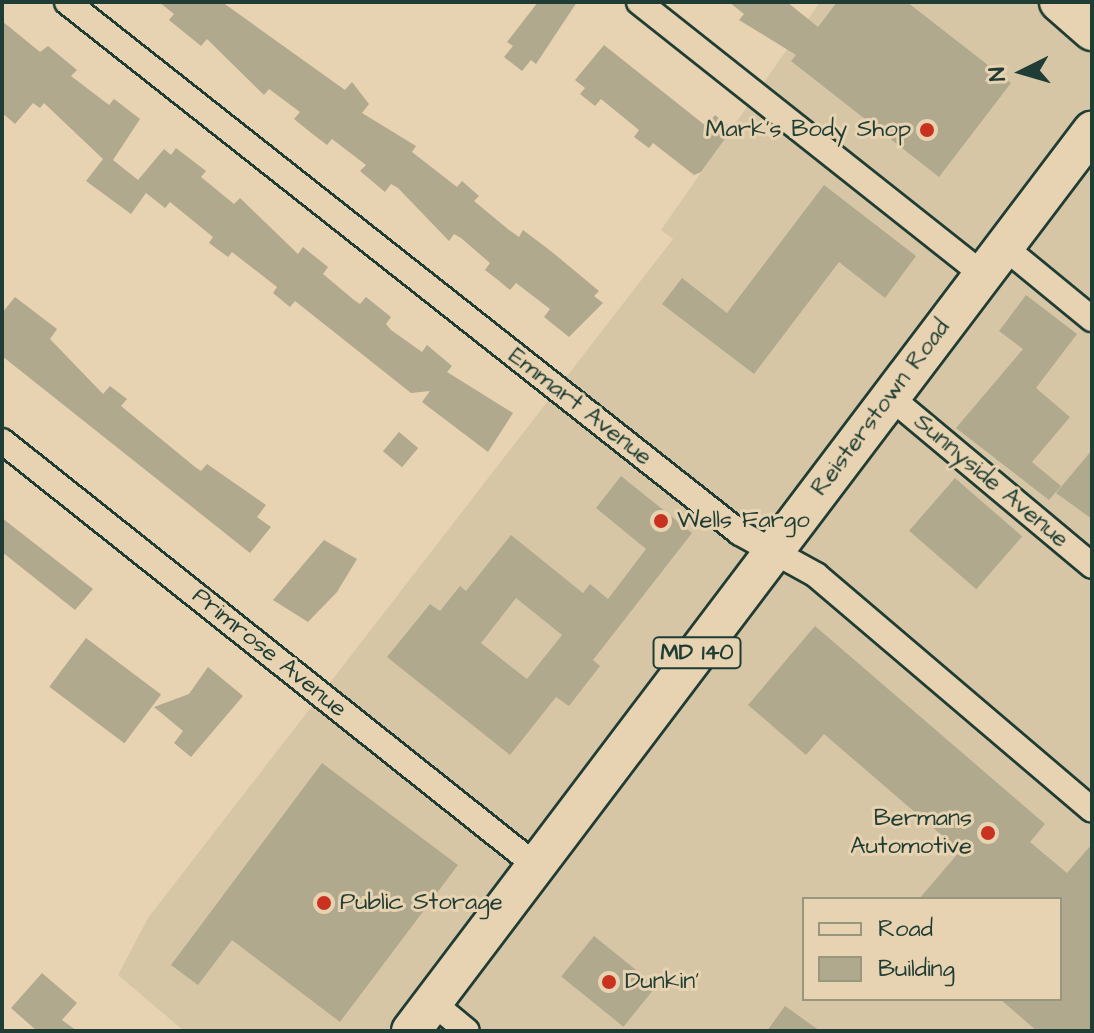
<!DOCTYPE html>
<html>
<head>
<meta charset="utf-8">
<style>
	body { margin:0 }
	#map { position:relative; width:1094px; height:1033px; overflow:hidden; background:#e7d3b1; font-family:"Architects Daughter",sans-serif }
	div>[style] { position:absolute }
	.built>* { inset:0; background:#d6c6a6 }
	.building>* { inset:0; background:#b0a98e; transform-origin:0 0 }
	.roads { filter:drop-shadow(2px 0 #1f3d34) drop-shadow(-2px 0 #1f3d34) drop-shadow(0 2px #1f3d34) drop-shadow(0 -2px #1f3d34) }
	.minor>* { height:24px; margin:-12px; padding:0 12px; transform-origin:12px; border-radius:12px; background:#e7d3b1 }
	.primary>* { height:38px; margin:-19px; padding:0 19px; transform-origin:19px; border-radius:19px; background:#e7d3b1 }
	.dots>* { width:22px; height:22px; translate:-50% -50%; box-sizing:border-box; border:4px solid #e7d3b1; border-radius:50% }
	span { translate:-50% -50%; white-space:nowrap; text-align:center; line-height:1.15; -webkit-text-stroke:6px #e7d3b1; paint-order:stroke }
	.shield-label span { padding:2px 6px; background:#e7d3b1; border:2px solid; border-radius:6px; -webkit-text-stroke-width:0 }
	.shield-label { font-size:22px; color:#1f3d34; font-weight:700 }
	.poi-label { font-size:24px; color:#1f3d34 }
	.right { translate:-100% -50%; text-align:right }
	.left { translate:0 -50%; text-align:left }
	.street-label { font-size:24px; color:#1f3d34 }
	.frame { position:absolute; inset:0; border:4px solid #1f3d34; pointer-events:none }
	.legend { position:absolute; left:802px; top:897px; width:260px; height:104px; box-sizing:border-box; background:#e7d3b1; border:2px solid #97977f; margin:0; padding:10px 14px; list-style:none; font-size:24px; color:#1f3d34 }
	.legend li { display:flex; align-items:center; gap:16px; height:40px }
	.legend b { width:40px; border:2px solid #97977f }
	.north { position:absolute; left:982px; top:32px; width:80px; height:80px; -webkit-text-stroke:6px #e7d3b1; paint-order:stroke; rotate:265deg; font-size:22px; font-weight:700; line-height:32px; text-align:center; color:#1f3d34 }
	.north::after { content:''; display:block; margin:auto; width:28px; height:36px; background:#1f3d34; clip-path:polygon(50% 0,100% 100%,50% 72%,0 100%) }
</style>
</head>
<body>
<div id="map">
	<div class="built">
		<div style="clip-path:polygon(evenodd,820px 2px,1092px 2px,1092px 1031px,184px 1031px,118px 975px,148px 918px,673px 239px,661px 230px,820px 2px,804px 899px,1060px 899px,1060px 999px,804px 999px,804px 899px)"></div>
	</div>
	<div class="building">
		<div style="clip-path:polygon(159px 2px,222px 2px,345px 90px,352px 82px,369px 104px,362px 113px,416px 146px,412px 152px,457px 187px,462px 181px,479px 196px,474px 201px,509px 230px,519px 237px,523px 230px,552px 252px,599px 291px,594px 296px,603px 303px,569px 337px,544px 317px,550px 309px,516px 283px,510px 290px,498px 280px,485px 270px,490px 263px,461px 238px,454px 234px,449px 241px,398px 188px,391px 184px,385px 192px,360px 171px,366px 165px,332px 139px,327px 145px,310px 132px,294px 119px,300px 112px,269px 89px,264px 95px,207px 39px,201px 46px,169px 20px,174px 14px)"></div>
		<div style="clip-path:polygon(538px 2px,577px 2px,536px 64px,531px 60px,522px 71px,504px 57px,513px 46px,507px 42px)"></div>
		<div style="clip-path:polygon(729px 2px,787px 2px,818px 27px,837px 2px,907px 2px,1011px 83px,939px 177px,791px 61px,796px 55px,739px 20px,744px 14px)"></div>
		<div style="clip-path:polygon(2px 21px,40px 52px,48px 46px,77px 70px,71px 76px,109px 105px,114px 99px,140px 119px,113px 160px,138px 180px,164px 149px,171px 155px,176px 148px,206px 171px,201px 177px,234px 204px,240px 198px,298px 254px,303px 247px,328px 267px,323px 274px,354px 300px,360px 304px,366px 297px,391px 317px,386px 324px,391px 330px,422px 352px,427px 345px,452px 366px,447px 372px,513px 413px,488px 452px,422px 402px,430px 391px,411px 393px,295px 301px,290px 307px,273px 293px,277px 287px,232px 252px,228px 257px,209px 243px,213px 237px,170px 202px,165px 208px,146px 193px,131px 214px,86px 181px,103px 159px,44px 103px,40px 108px,33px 103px,15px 124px,2px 113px)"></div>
		<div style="clip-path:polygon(604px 45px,706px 126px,715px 115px,732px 129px,701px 172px,694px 175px,653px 143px,649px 148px,634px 137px,639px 130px,601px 99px,595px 106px,580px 94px,585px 88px,575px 80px)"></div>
		<div style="clip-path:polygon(824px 185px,916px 256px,885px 298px,839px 262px,754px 374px,662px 304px,682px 278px,727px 313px)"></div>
		<div style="clip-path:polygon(1026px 295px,1077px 334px,1036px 388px,1070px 417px,1032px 462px,1061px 486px,1049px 500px,956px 428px,1023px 349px,999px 331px)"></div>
		<div style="clip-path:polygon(15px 297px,57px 329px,50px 339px,103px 394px,110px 386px,127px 399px,121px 406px,195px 467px,201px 471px,207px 464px,266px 505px,257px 517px,271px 527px,250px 553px,2px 356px,2px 313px)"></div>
		<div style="left:399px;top:432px;width:25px;height:25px;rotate:40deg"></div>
		<div style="clip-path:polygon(1092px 450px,1092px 519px,1056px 493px)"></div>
		<div style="clip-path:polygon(evenodd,621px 476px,692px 533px,593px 660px,600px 666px,569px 706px,556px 697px,510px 755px,387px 657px,430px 604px,440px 611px,460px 586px,466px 591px,511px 535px,583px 593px,590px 584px,608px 599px,646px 549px,596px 508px,621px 476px,516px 598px,562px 635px,527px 679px,481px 643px,516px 598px)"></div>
		<div style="left:955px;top:478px;width:89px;height:70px;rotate:41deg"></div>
		<div style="clip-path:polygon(2px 518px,93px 589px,75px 610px,2px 552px)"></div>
		<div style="clip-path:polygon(324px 540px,357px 559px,337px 592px,308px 622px,273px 600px)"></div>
		<div style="clip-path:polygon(815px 626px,1045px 824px,1030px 842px,1067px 873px,1092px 844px,1092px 1031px,1037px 1031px,1000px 999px,1060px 999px,1060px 899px,919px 899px,960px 851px,824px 734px,806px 755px,748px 705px)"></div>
		<div style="left:86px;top:638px;width:94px;height:61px;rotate:37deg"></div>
		<div style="clip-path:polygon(208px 667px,243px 696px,191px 757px,174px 743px,183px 731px,154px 707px,189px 694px)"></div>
		<div style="clip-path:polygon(322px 763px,458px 865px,340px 1022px,232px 940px,198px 985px,171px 965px)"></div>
		<div style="left:594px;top:936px;width:80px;height:52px;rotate:39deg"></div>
		<div style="clip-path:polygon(42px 973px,77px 1003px,62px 1020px,77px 1031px,37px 1031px,11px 1008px)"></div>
		<div style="clip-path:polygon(785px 1006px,820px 1031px,767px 1031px)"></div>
	</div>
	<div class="roads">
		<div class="minor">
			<div style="left:67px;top:2px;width:857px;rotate:38.27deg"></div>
			<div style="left:740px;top:533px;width:87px;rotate:28.9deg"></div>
			<div style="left:816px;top:575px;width:362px;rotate:40.4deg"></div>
			<div style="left:639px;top:2px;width:438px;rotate:38.4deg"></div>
			<div style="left:1003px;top:246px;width:115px;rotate:39.4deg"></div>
			<div style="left:889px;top:396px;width:265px;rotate:39.9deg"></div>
			<div style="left:2px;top:441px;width:681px;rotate:38.5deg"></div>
			<div style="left:432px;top:1002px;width:45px;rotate:39.6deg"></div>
		</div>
		<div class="primary">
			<div style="left:1059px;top:2px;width:44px;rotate:41.3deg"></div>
			<div style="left:411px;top:1031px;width:1129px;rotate:-52.89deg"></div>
		</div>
	</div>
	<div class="dots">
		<div style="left:927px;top:130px;background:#c8321e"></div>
		<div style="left:661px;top:521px;background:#c8321e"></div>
		<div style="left:988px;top:833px;background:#c8321e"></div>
		<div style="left:324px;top:903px;background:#c8321e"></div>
		<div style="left:609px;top:982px;background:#c8321e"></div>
	</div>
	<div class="shield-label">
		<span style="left:697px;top:653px">MD 140</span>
	</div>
	<div class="poi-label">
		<span class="right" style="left:911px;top:130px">Mark's Body Shop</span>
		<span class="left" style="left:677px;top:521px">Wells Fargo</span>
		<span class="right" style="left:972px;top:833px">Bermans<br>Automotive</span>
		<span class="left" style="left:340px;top:903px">Public Storage</span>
		<span class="left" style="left:625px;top:982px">Dunkin'</span>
	</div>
	<div class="street-label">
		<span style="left:580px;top:407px;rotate:38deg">Emmart Avenue</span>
		<span style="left:881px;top:408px;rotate:-53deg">Reisterstown Road</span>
		<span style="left:991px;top:481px;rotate:40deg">Sunnyside Avenue</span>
		<span style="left:269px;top:653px;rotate:39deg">Primrose Avenue</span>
	</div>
	<div class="frame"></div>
	<ul class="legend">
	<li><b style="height:10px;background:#e7d3b1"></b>Road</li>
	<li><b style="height:22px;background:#b0a98e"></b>Building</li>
	</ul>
	<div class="north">N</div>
</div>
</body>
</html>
